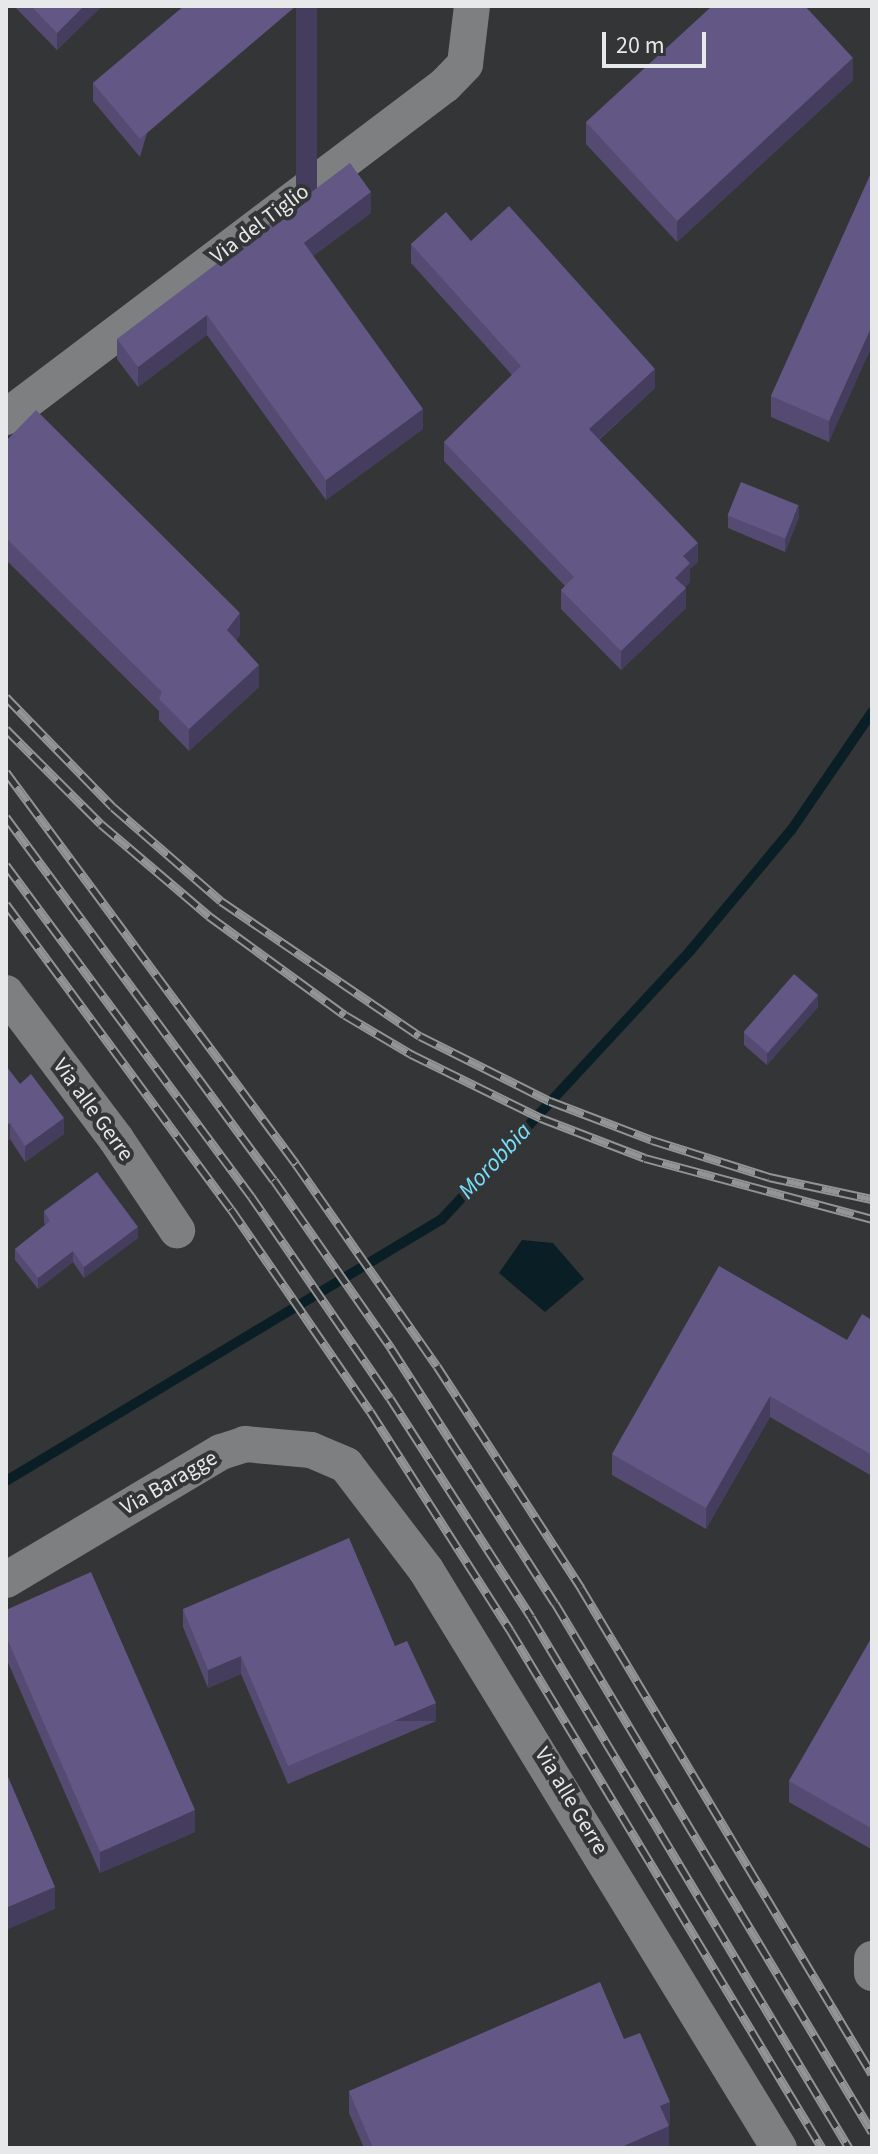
<!DOCTYPE html>
<html>
<head>
<meta charset="utf-8">
<style>
	body { margin:0 }
	#map { position:relative; width:878px; height:2154px; overflow:hidden; background:#343537; font-family:"Source Sans 3",sans-serif }
	div>[style] { position:absolute }
	.water>* { inset:0; background:#091f25 }
	.stream>* { height:10px; margin:-5px; padding:0 5px; transform-origin:5px; border-radius:5px; background:#091f25 }
	.minor>* { height:36px; margin:-18px; padding:0 18px; transform-origin:18px; border-radius:18px; background:#7e7f81 }
	.rail>* { height:9px; margin-top:-4.5px; transform-origin:0; background:repeating-linear-gradient(90deg,#343537 0 18px,#939495 0 36px); box-sizing:border-box; border-block:2px solid #939495 }
	.wall>* { inset:0; background:#554b72 }
	.shaded-wall>* { inset:0; background:#453d5d; transform-origin:0 0 }
	.building>* { inset:0; background:#635785; transform-origin:0 0 }
	span { translate:-50% -50%; white-space:nowrap; text-align:center; line-height:1.15; -webkit-text-stroke:8px #343537; paint-order:stroke }
	.street-label { font-size:22px; color:#e7e8e9 }
	.water-label { font-size:24px; color:#76e0fb; font-style:italic }
	.frame { position:absolute; inset:0; border:8px solid #e7e8e9; pointer-events:none }
	.scale { position:absolute; left:602px; top:32px; width:104px; height:36px; box-sizing:border-box; border:4px solid #e7e8e9; border-top:0; padding-left:10px; font-size:24px; line-height:28px; white-space:nowrap; color:#e7e8e9; -webkit-text-stroke:6px #343537; paint-order:stroke }
</style>
</head>
<body>
<div id="map">
	<div class="water">
		<div style="clip-path:polygon(522px 1240px,553px 1243px,584px 1279px,545px 1312px,499px 1273px)"></div>
	</div>
	<div class="stream">
		<div style="left:6px;top:1481px;width:509px;rotate:-31deg"></div>
		<div style="left:442px;top:1219px;width:365px;rotate:-47.2deg"></div>
		<div style="left:690px;top:951px;width:159px;rotate:-50.1deg"></div>
		<div style="left:792px;top:829px;width:142px;rotate:-55.6deg"></div>
	</div>
	<div class="minor">
		<div style="left:6px;top:417px;width:550px;rotate:-37.1deg"></div>
		<div style="left:445px;top:85px;width:29px;rotate:-46deg"></div>
		<div style="left:465px;top:64px;width:58px;rotate:-83.1deg"></div>
		<div style="left:6px;top:993px;width:183px;rotate:53deg"></div>
		<div style="left:116px;top:1139px;width:110px;rotate:56.2deg"></div>
		<div style="left:6px;top:1580px;width:250px;rotate:-30.8deg"></div>
		<div style="left:221px;top:1452px;width:25px;rotate:-18deg"></div>
		<div style="left:245px;top:1444px;width:66px;rotate:5.2deg"></div>
		<div style="left:311px;top:1450px;width:38px;rotate:23deg"></div>
		<div style="left:346px;top:1465px;width:132px;rotate:52.7deg"></div>
		<div style="left:426px;top:1570px;width:677px;rotate:58.59deg"></div>
		<div style="left:872px;top:1959px;width:14px;rotate:90deg"></div>
	</div>
	<div class="rail">
		<div style="left:6px;top:697px;width:153px;rotate:45.8deg"></div>
		<div style="left:113px;top:807px;width:143px;rotate:41deg"></div>
		<div style="left:221px;top:901px;width:240px;rotate:34.2deg"></div>
		<div style="left:420px;top:1036px;width:145px;rotate:26.6deg"></div>
		<div style="left:550px;top:1101px;width:109px;rotate:20.9deg"></div>
		<div style="left:652px;top:1140px;width:123px;rotate:17.5deg"></div>
		<div style="left:769px;top:1177px;width:105px;rotate:12.1deg"></div>
		<div style="left:6px;top:729px;width:134px;rotate:45deg"></div>
		<div style="left:101px;top:824px;width:142px;rotate:40.4deg"></div>
		<div style="left:209px;top:916px;width:168px;rotate:36.1deg"></div>
		<div style="left:345px;top:1015px;width:77px;rotate:30.6deg"></div>
		<div style="left:411px;top:1054px;width:145px;rotate:26.2deg"></div>
		<div style="left:541px;top:1118px;width:111px;rotate:21deg"></div>
		<div style="left:645px;top:1158px;width:235px;rotate:15deg"></div>
		<div style="left:6px;top:772px;width:488px;rotate:53.5deg"></div>
		<div style="left:296px;top:1164px;width:246px;rotate:55.1deg"></div>
		<div style="left:437px;top:1366px;width:265px;rotate:57deg"></div>
		<div style="left:581px;top:1588px;width:566px;rotate:59.09deg"></div>
		<div style="left:6px;top:817px;width:451px;rotate:53.6deg"></div>
		<div style="left:274px;top:1180px;width:205px;rotate:55.1deg"></div>
		<div style="left:391px;top:1348px;width:303px;rotate:57.3deg"></div>
		<div style="left:555px;top:1603px;width:617px;rotate:59.07deg"></div>
		<div style="left:6px;top:865px;width:412px;rotate:53.5deg"></div>
		<div style="left:251px;top:1196px;width:245px;rotate:55.5deg"></div>
		<div style="left:390px;top:1398px;width:260px;rotate:57.2deg"></div>
		<div style="left:531px;top:1617px;width:619px;rotate:59.08deg"></div>
		<div style="left:6px;top:904px;width:379px;rotate:53.6deg"></div>
		<div style="left:231px;top:1209px;width:245px;rotate:55.5deg"></div>
		<div style="left:370px;top:1411px;width:260px;rotate:57.4deg"></div>
		<div style="left:510px;top:1630px;width:605px;rotate:58.94deg"></div>
	</div>
	<div class="wall">
		<div style="clip-path:polygon(14px 6px,102px 6px,57px 50px)"></div>
		<div style="clip-path:polygon(184px 6px,140px 157px,93px 101px,93px 83px)"></div>
		<div style="clip-path:polygon(853px 80px,677px 242px,586px 144px,586px 122px)"></div>
		<div style="clip-path:polygon(872px 171px,829px 442px,771px 417px,771px 396px)"></div>
		<div style="clip-path:polygon(371px 213px,313px 256px,423px 429px,326px 500px,207px 335px,138px 387px,117px 359px,117px 339px)"></div>
		<div style="clip-path:polygon(471px 241px,655px 388px,599px 440px,698px 562px,690px 569px,690px 582px,685px 587px,686px 608px,621px 670px,561px 609px,561px 590px,565px 586px,444px 461px,444px 442px,512px 375px,411px 263px,411px 244px)"></div>
		<div style="clip-path:polygon(6px 441px,240px 635px,236px 640px,259px 687px,189px 751px,159px 720px,159px 711px,6px 560px)"></div>
		<div style="clip-path:polygon(728px 516px,799px 517px,785px 552px,728px 528px)"></div>
		<div style="clip-path:polygon(818px 1007px,767px 1065px,744px 1045px,744px 1032px)"></div>
		<div style="clip-path:polygon(6px 1066px,20px 1084px,64px 1134px,25px 1162px,10px 1139px,6px 1141px)"></div>
		<div style="clip-path:polygon(44px 1211px,138px 1238px,84px 1278px,73px 1262px,38px 1289px,15px 1260px,15px 1249px,45px 1225px,44px 1222px)"></div>
		<div style="clip-path:polygon(872px 1320px,872px 1476px,770px 1417px,706px 1529px,612px 1475px,612px 1454px,847px 1340px)"></div>
		<div style="clip-path:polygon(183px 1609px,395px 1646px,436px 1721px,288px 1784px,241px 1674px,208px 1688px,183px 1627px)"></div>
		<div style="clip-path:polygon(6px 1610px,195px 1832px,100px 1873px,6px 1658px)"></div>
		<div style="clip-path:polygon(872px 1637px,872px 1847px,871px 1849px,789px 1802px,789px 1781px)"></div>
		<div style="clip-path:polygon(624px 2039px,670px 2124px,668px 2125px,669px 2148px,364px 2148px,349px 2113px,349px 2091px)"></div>
	</div>
	<div class="shaded-wall">
		<div style="clip-path:polygon(84px 6px,102px 6px,57px 50px,57px 33px)"></div>
		<div style="left:296px;top:6px;width:21px;height:205px"></div>
		<div style="clip-path:polygon(853px 58px,853px 80px,677px 242px,677px 221px)"></div>
		<div style="clip-path:polygon(371px 192px,371px 213px,304px 263px,304px 243px)"></div>
		<div style="clip-path:polygon(207px 315px,207px 335px,138px 387px,138px 367px)"></div>
		<div style="clip-path:polygon(872px 326px,872px 346px,829px 442px,829px 421px)"></div>
		<div style="clip-path:polygon(655px 369px,655px 388px,589px 448px,589px 429px)"></div>
		<div style="clip-path:polygon(423px 409px,423px 429px,326px 500px,326px 480px)"></div>
		<div style="clip-path:polygon(799px 505px,799px 517px,785px 552px,785px 539px)"></div>
		<div style="clip-path:polygon(698px 543px,698px 562px,690px 569px,690px 582px,675px 597px,675px 578px,683px 556px)"></div>
		<div style="clip-path:polygon(686px 588px,686px 608px,621px 670px,621px 651px)"></div>
		<div style="clip-path:polygon(240px 613px,240px 635px,227px 652px,227px 630px)"></div>
		<div style="clip-path:polygon(259px 665px,259px 687px,189px 751px,189px 729px)"></div>
		<div style="clip-path:polygon(818px 995px,818px 1007px,767px 1065px,767px 1053px)"></div>
		<div style="clip-path:polygon(64px 1118px,64px 1134px,25px 1162px,25px 1146px)"></div>
		<div style="clip-path:polygon(10px 1123px,10px 1139px,6px 1141px,6px 1125px)"></div>
		<div style="clip-path:polygon(138px 1227px,138px 1238px,84px 1278px,84px 1267px)"></div>
		<div style="clip-path:polygon(73px 1251px,73px 1262px,38px 1289px,38px 1278px)"></div>
		<div style="clip-path:polygon(770px 1396px,770px 1417px,706px 1529px,706px 1508px)"></div>
		<div style="clip-path:polygon(241px 1656px,241px 1674px,208px 1688px,208px 1670px)"></div>
		<div style="left:436px;top:1703px;width:18px;height:161px;rotate:90deg"></div>
		<div style="clip-path:polygon(195px 1810px,195px 1832px,100px 1873px,100px 1852px)"></div>
		<div style="clip-path:polygon(872px 1826px,872px 1847px,871px 1849px,871px 1828px)"></div>
		<div style="clip-path:polygon(55px 1887px,55px 1909px,6px 1930px,6px 1908px)"></div>
		<div style="clip-path:polygon(670px 2102px,670px 2124px,660px 2128px,660px 2106px)"></div>
		<div style="clip-path:polygon(669px 2126px,669px 2148px,619px 2148px)"></div>
	</div>
	<div class="building">
		<div style="clip-path:polygon(31px 6px,84px 6px,57px 33px)"></div>
		<div style="clip-path:polygon(184px 6px,296px 6px,140px 139px,93px 83px)"></div>
		<div style="clip-path:polygon(712px 6px,805px 6px,853px 58px,677px 221px,586px 122px)"></div>
		<div style="clip-path:polygon(350px 163px,371px 192px,304px 243px,423px 409px,326px 480px,207px 315px,138px 367px,117px 339px)"></div>
		<div style="clip-path:polygon(872px 171px,872px 326px,829px 421px,771px 396px)"></div>
		<div style="clip-path:polygon(509px 206px,655px 369px,589px 429px,698px 543px,683px 556px,690px 563px,675px 578px,686px 588px,621px 651px,561px 590px,574px 577px,444px 442px,521px 366px,411px 244px,446px 212px,471px 241px)"></div>
		<div style="clip-path:polygon(36px 410px,240px 613px,227px 630px,259px 665px,189px 729px,159px 699px,162px 692px,6px 538px,6px 441px)"></div>
		<div style="left:741px;top:482px;width:62px;height:36px;rotate:22deg"></div>
		<div style="left:794px;top:974px;width:32px;height:77px;rotate:41deg"></div>
		<div style="clip-path:polygon(6px 1066px,20px 1084px,31px 1074px,64px 1118px,25px 1146px,10px 1123px,6px 1125px)"></div>
		<div style="clip-path:polygon(97px 1172px,138px 1227px,84px 1267px,73px 1251px,38px 1278px,15px 1249px,50px 1221px,44px 1211px)"></div>
		<div style="clip-path:polygon(719px 1266px,847px 1340px,862px 1314px,872px 1320px,872px 1455px,770px 1396px,706px 1508px,612px 1454px)"></div>
		<div style="clip-path:polygon(349px 1538px,395px 1646px,407px 1641px,436px 1703px,288px 1766px,241px 1656px,208px 1670px,183px 1609px)"></div>
		<div style="clip-path:polygon(91px 1572px,195px 1810px,100px 1852px,6px 1636px,6px 1610px)"></div>
		<div style="clip-path:polygon(872px 1637px,872px 1826px,871px 1828px,789px 1781px)"></div>
		<div style="clip-path:polygon(6px 1772px,55px 1887px,6px 1908px)"></div>
		<div style="clip-path:polygon(600px 1982px,624px 2039px,640px 2033px,670px 2102px,660px 2106px,669px 2126px,619px 2148px,373px 2148px,349px 2091px)"></div>
	</div>
	<div class="street-label">
		<span style="left:260px;top:224px;rotate:-37deg">Via del Tiglio</span>
		<span style="left:93px;top:1110px;rotate:54deg">Via alle Gerre</span>
		<span style="left:169px;top:1483px;rotate:-30deg">Via Baragge</span>
		<span style="left:571px;top:1801px;rotate:59deg">Via alle Gerre</span>
	</div>
	<div class="water-label">
		<span style="left:495px;top:1161px;rotate:-47deg">Morobbia</span>
	</div>
	<div class="frame"></div>
	<div class="scale">20 m</div>
</div>
</body>
</html>
